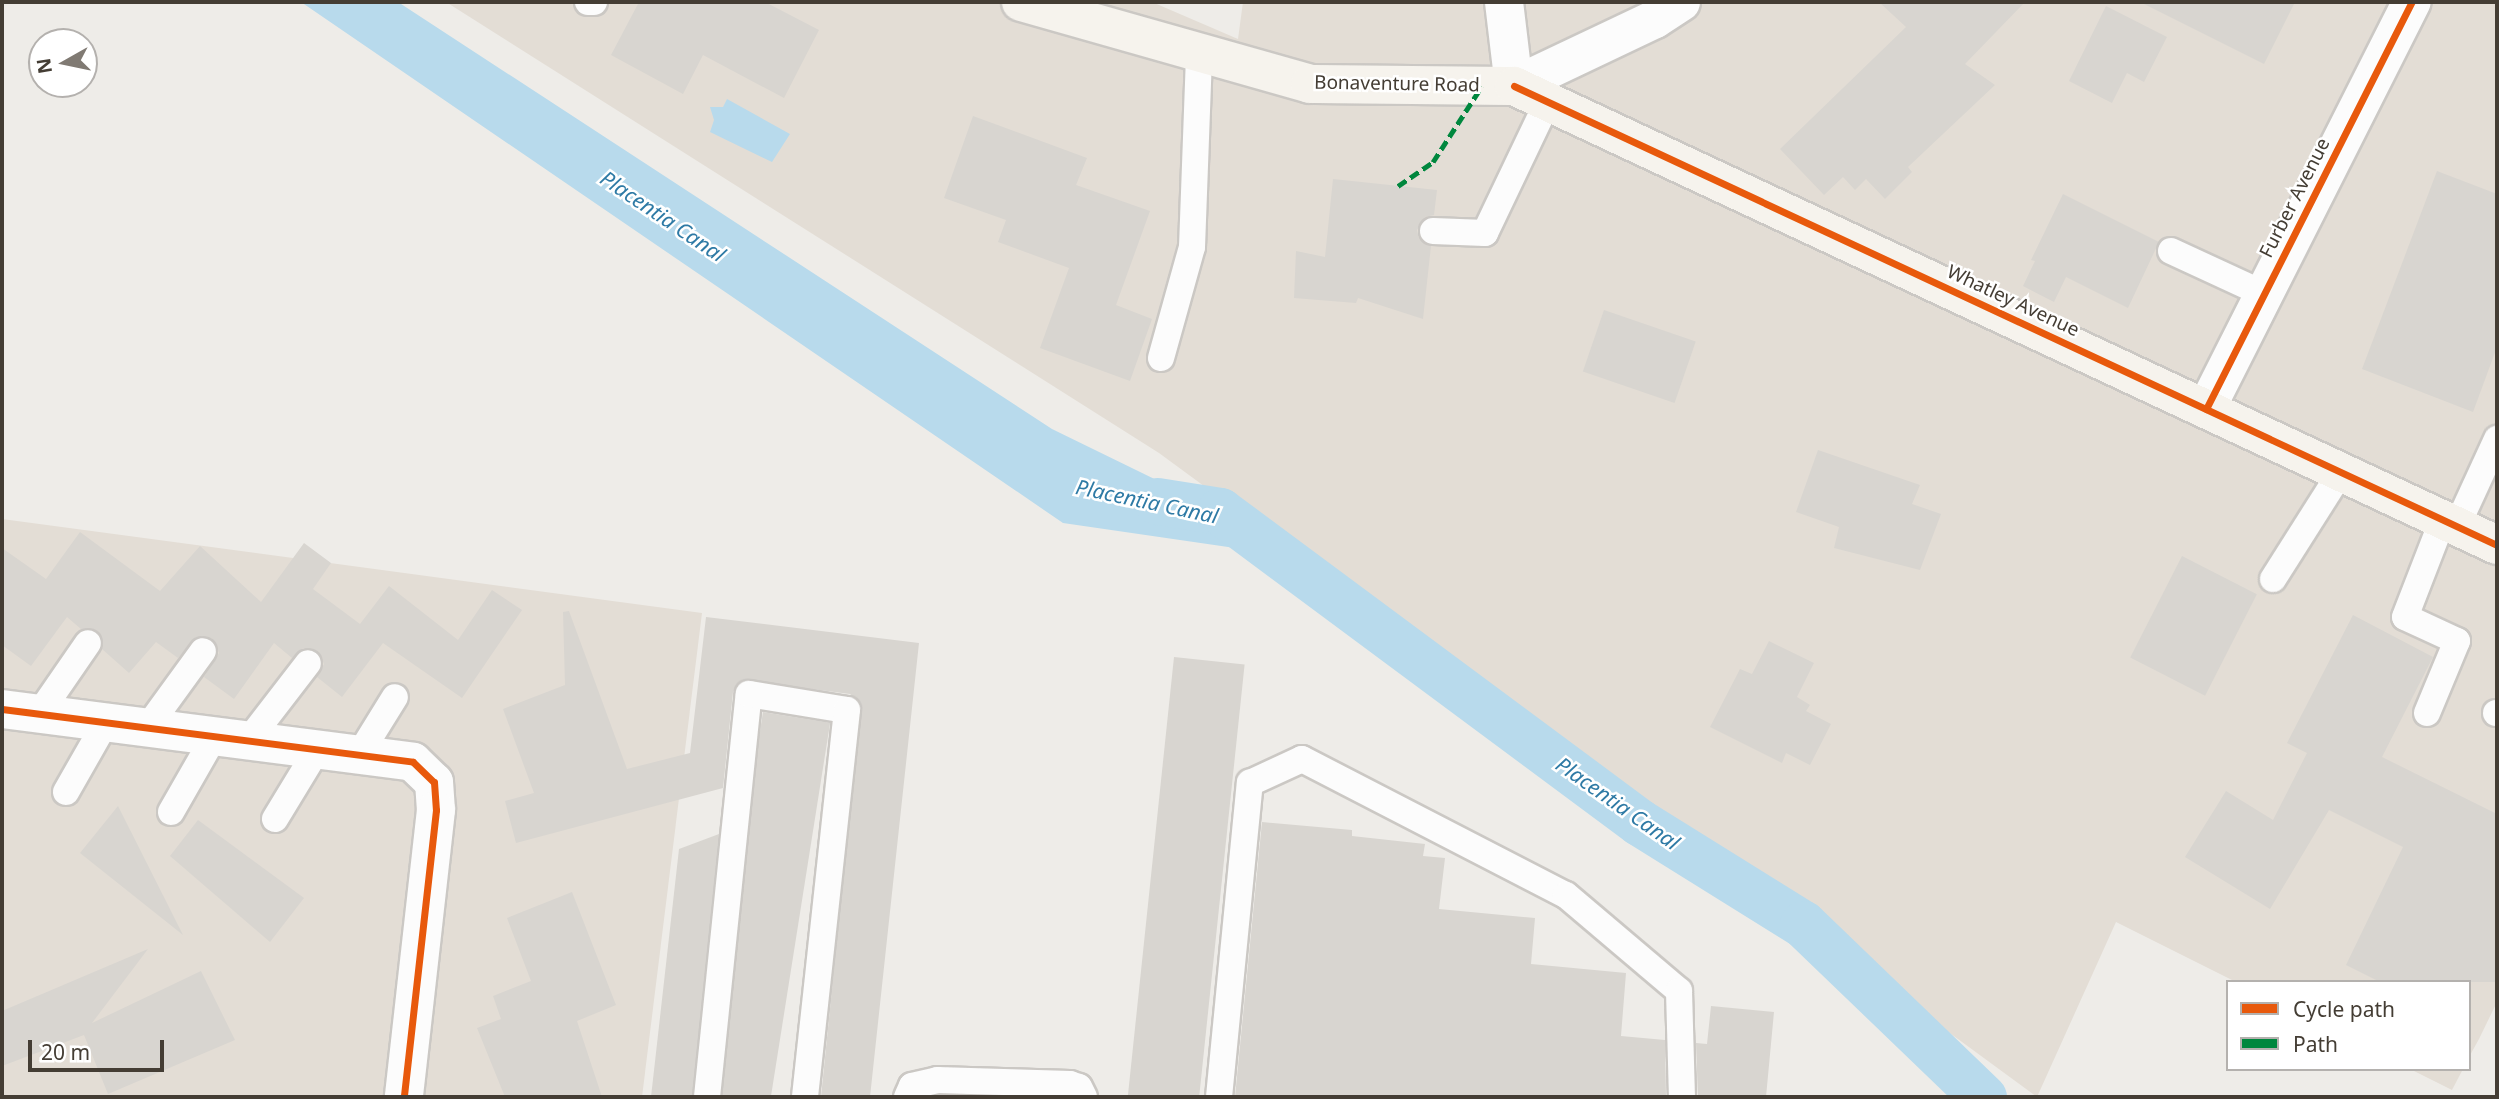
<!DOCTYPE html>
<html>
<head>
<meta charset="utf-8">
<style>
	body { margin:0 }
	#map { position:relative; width:2499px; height:1099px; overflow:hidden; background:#eeece8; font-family:"Noto Sans",sans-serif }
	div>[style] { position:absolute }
	.residential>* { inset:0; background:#e3ddd5 }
	.water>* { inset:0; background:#b8daec }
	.canal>* { height:47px; margin:-23.5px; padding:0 23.5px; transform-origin:23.5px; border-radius:23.5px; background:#b8daec }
	.building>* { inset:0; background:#d8d5d0; transform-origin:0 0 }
	.roads { filter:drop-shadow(2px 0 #cbc8c4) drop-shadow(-2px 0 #cbc8c4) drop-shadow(0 2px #cbc8c4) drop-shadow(0 -2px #cbc8c4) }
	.lane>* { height:26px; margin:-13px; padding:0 13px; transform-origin:13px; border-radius:13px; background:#fcfcfc }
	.street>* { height:38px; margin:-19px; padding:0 19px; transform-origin:19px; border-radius:19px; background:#fcfcfc }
	.secondary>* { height:38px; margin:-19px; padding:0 19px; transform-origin:19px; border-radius:19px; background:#f6f3ed }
	.quiet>* { height:5px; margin-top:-2.5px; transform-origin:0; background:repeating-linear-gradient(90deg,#00873e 0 10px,transparent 0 15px) }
	.cycleway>* { height:7px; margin:-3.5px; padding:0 3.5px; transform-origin:3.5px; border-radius:3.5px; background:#e8590c }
	span { translate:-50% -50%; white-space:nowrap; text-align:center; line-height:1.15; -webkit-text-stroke:5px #fff; paint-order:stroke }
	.street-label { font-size:19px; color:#443d34 }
	.water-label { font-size:21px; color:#2e7aa5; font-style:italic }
	.frame { position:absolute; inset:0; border:4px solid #443d34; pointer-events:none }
	.legend { position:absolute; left:2226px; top:980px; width:245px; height:91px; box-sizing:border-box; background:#fff; border:2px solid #b4b1ae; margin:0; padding:9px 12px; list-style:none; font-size:21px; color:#443d34 }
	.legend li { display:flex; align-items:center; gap:14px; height:35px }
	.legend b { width:35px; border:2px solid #b4b1ae }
	.north { position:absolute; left:28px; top:28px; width:70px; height:70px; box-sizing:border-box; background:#fff; border:2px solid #b4b1ae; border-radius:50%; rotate:261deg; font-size:19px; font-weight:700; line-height:28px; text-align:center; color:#443d34 }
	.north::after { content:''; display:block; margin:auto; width:24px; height:32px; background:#807a73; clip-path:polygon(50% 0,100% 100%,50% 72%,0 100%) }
	.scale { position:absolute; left:28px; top:1040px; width:136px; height:32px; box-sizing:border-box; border:4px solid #443d34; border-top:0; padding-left:9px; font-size:21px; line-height:24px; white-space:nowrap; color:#443d34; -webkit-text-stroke:5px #fff; paint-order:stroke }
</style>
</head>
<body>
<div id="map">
	<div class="residential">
		<div style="clip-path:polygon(446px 2px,1152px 2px,1238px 39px,1243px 2px,2497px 2px,2497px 1002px,2479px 1039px,2469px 1057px,2469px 982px,2236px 982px,2116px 922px,2037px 1097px,1159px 453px)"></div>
		<div style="clip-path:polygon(2px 519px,702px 613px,642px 1097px,2px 1097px)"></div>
		<div style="clip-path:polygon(2410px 1069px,2463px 1069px,2452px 1090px)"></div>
	</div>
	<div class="water">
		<div style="clip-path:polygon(301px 2px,398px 2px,1052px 429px,1220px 511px,1639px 822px,1235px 548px,1063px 523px)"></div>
		<div style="clip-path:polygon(727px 99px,790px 134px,772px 162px,710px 132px,714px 120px,710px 107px,723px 107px)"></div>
	</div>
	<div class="canal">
		<div style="left:1157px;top:501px;width:64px;rotate:9deg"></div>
		<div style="left:1220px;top:511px;width:522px;rotate:36.58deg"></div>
		<div style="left:1639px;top:822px;width:193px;rotate:31.9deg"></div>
		<div style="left:1803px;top:924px;width:250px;rotate:43.9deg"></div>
	</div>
	<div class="building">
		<div style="clip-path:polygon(639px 2px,765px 2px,819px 30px,784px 98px,703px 55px,683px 94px,611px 55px)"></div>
		<div style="clip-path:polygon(1879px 2px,2025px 2px,1965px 64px,1995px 85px,1908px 167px,1912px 172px,1885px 199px,1866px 179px,1855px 190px,1843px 177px,1824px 195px,1780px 149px,1906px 27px)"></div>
		<div style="clip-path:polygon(2140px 2px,2295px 2px,2264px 64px)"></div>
		<div style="clip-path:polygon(2106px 6px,2167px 37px,2144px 82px,2127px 73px,2112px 103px,2069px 81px)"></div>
		<div style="clip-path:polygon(973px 116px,1087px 158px,1076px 185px,1150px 211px,1116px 305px,1152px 319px,1130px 381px,1040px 348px,1069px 268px,998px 242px,1006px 220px,944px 198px)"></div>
		<div style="clip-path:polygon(2437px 171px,2497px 194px,2497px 347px,2473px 412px,2362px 369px)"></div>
		<div style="clip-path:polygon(1333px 179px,1437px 190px,1434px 215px,1425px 217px,1417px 230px,1419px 239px,1431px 246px,1423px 319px,1358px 298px,1356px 303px,1294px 298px,1296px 251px,1325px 257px)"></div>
		<div style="clip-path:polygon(2063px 194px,2159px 242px,2128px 308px,2066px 277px,2054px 302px,2023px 286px,2035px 261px,2031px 260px)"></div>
		<div style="left:1604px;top:310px;width:97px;height:65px;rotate:19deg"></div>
		<div style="clip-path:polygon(1818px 450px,1920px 485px,1912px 504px,1941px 514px,1920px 570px,1834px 548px,1839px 527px,1796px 512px)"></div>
		<div style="clip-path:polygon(80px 532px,160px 591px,200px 546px,261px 602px,304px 543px,331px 563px,313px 589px,360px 624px,389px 586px,458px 640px,492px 590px,522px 610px,462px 698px,383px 643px,342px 697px,317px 677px,324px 664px,318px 651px,303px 648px,292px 658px,274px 643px,234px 699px,204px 677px,219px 653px,212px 638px,196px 637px,178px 658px,156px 642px,129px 673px,102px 649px,97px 630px,81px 629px,67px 617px,31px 666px,2px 645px,2px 548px,46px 579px)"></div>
		<div style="left:2182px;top:556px;width:84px;height:114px;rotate:27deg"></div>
		<div style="clip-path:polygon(569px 611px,627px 769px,690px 753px,706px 617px,919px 643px,870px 1097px,821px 1097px,861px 703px,850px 694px,743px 680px,733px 692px,723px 788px,516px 843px,505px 801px,534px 793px,503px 709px,565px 685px,563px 612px)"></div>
		<div style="clip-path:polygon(2353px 615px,2433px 657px,2382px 757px,2497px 814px,2497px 982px,2380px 982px,2346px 965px,2403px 847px,2329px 810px,2270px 909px,2185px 857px,2226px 791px,2273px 820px,2307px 753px,2287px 743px)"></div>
		<div style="clip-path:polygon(1769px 641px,1814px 663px,1797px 697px,1810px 705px,1806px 711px,1831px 724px,1810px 765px,1786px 753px,1782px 763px,1710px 727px,1740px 669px,1752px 674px)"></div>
		<div style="left:1174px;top:657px;width:71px;height:442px;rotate:6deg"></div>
		<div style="left:763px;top:712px;width:68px;height:387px;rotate:9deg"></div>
		<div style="clip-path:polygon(118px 806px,183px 935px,80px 853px)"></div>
		<div style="clip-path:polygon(198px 820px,304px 898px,270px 942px,170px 856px)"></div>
		<div style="clip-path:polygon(1262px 822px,1352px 830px,1352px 836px,1425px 844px,1423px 856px,1445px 858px,1439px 909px,1535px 918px,1531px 964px,1626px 973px,1621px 1036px,1665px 1040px,1666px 1097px,1235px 1097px)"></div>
		<div style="clip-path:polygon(719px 834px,692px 1097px,651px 1097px,679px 849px)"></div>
		<div style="clip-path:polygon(572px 892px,616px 1005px,577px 1021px,602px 1097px,505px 1097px,477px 1028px,501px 1019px,493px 996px,531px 981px,507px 918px)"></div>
		<div style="clip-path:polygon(148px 949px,92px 1023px,201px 971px,235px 1040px,108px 1094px,84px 1035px,2px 1066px,2px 1011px)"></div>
		<div style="clip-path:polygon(1711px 1006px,1774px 1012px,1766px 1097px,1698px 1097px,1696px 1043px,1707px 1044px)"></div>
	</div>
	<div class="roads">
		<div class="lane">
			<div style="left:588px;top:2px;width:6px"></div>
			<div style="left:1433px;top:231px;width:52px;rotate:2.2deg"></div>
			<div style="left:1485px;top:233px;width:146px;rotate:-64.5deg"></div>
			<div style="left:2171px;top:251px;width:102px;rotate:24.8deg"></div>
			<div style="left:1161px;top:358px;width:115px;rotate:-74.4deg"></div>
			<div style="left:1192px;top:247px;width:194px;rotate:-87.9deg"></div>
			<div style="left:2457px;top:526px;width:96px;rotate:-65.3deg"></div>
			<div style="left:2273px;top:579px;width:127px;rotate:-57.6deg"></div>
			<div style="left:2427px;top:713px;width:78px;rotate:-67.4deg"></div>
			<div style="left:2457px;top:641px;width:57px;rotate:-155.2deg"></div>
			<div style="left:2405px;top:617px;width:105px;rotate:-68.8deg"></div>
			<div style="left:2496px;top:713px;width:1px"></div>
			<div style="left:39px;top:714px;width:86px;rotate:-55.4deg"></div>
			<div style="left:147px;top:728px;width:95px;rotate:-54deg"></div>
			<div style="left:248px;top:741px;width:98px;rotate:-52.4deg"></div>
			<div style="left:359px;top:755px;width:68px;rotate:-58.2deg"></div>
			<div style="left:66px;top:792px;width:81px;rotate:-60.3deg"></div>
			<div style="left:171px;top:812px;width:86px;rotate:-60.2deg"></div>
			<div style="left:275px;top:819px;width:81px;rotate:-58.7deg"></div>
			<div style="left:707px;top:1097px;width:405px;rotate:-84.1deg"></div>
			<div style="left:749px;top:694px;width:99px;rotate:9.3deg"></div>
			<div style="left:847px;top:710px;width:389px;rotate:96.2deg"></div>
			<div style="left:907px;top:1097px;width:12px;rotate:-66deg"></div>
			<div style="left:912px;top:1086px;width:26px;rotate:-13deg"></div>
			<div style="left:937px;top:1080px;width:133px;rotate:1.7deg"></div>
			<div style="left:1070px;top:1084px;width:9px;rotate:18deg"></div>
			<div style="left:1079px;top:1087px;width:11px;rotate:63deg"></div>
			<div style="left:1219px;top:1097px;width:316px;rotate:-84.4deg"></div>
			<div style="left:1250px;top:783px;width:57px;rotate:-24.8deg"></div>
			<div style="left:1302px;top:759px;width:297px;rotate:27.3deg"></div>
			<div style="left:1566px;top:895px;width:148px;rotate:40.3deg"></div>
			<div style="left:1679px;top:991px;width:106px;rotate:88.4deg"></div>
		</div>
		<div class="street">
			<div style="left:1504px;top:2px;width:85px;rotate:83.2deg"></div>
			<div style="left:1514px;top:86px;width:156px;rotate:-25.4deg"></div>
			<div style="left:1655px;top:19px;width:31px;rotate:-33deg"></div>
			<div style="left:2206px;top:409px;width:456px;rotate:-63.2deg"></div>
			<div style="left:2px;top:709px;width:414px;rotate:7.3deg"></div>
			<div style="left:413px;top:762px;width:29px;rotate:44deg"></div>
			<div style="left:434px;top:782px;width:28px;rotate:86deg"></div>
			<div style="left:436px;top:810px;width:289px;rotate:96.4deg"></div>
		</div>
		<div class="secondary">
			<div style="left:1021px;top:2px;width:300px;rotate:15.8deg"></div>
			<div style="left:1310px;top:84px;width:204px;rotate:0.6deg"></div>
			<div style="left:1514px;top:86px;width:1085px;rotate:25.03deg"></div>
		</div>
	</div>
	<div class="quiet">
		<div style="left:1398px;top:186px;width:42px;rotate:-34.4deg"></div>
		<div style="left:1433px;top:162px;width:90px;rotate:-57.2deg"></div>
	</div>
	<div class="cycleway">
		<div style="left:1514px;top:86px;width:1085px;rotate:25.03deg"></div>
		<div style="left:2206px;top:409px;width:456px;rotate:-63.2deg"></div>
		<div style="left:2px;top:709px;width:414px;rotate:7.3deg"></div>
		<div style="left:413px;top:762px;width:29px;rotate:44deg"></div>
		<div style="left:434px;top:782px;width:28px;rotate:86deg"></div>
		<div style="left:436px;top:810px;width:289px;rotate:96.4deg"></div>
	</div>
	<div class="street-label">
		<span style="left:1397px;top:84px;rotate:1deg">Bonaventure Road</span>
		<span style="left:2295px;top:198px;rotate:-63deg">Furber Avenue</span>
		<span style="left:2013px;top:301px;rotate:25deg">Whatley Avenue</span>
	</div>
	<div class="water-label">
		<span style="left:663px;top:216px;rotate:34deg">Placentia Canal</span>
		<span style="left:1147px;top:501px;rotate:12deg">Placentia Canal</span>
		<span style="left:1618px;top:803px;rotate:35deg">Placentia Canal</span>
	</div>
	<div class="frame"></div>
	<ul class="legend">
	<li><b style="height:9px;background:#e8590c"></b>Cycle path</li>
	<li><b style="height:9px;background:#00873e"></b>Path</li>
	</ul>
	<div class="north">N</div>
	<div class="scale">20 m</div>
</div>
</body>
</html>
